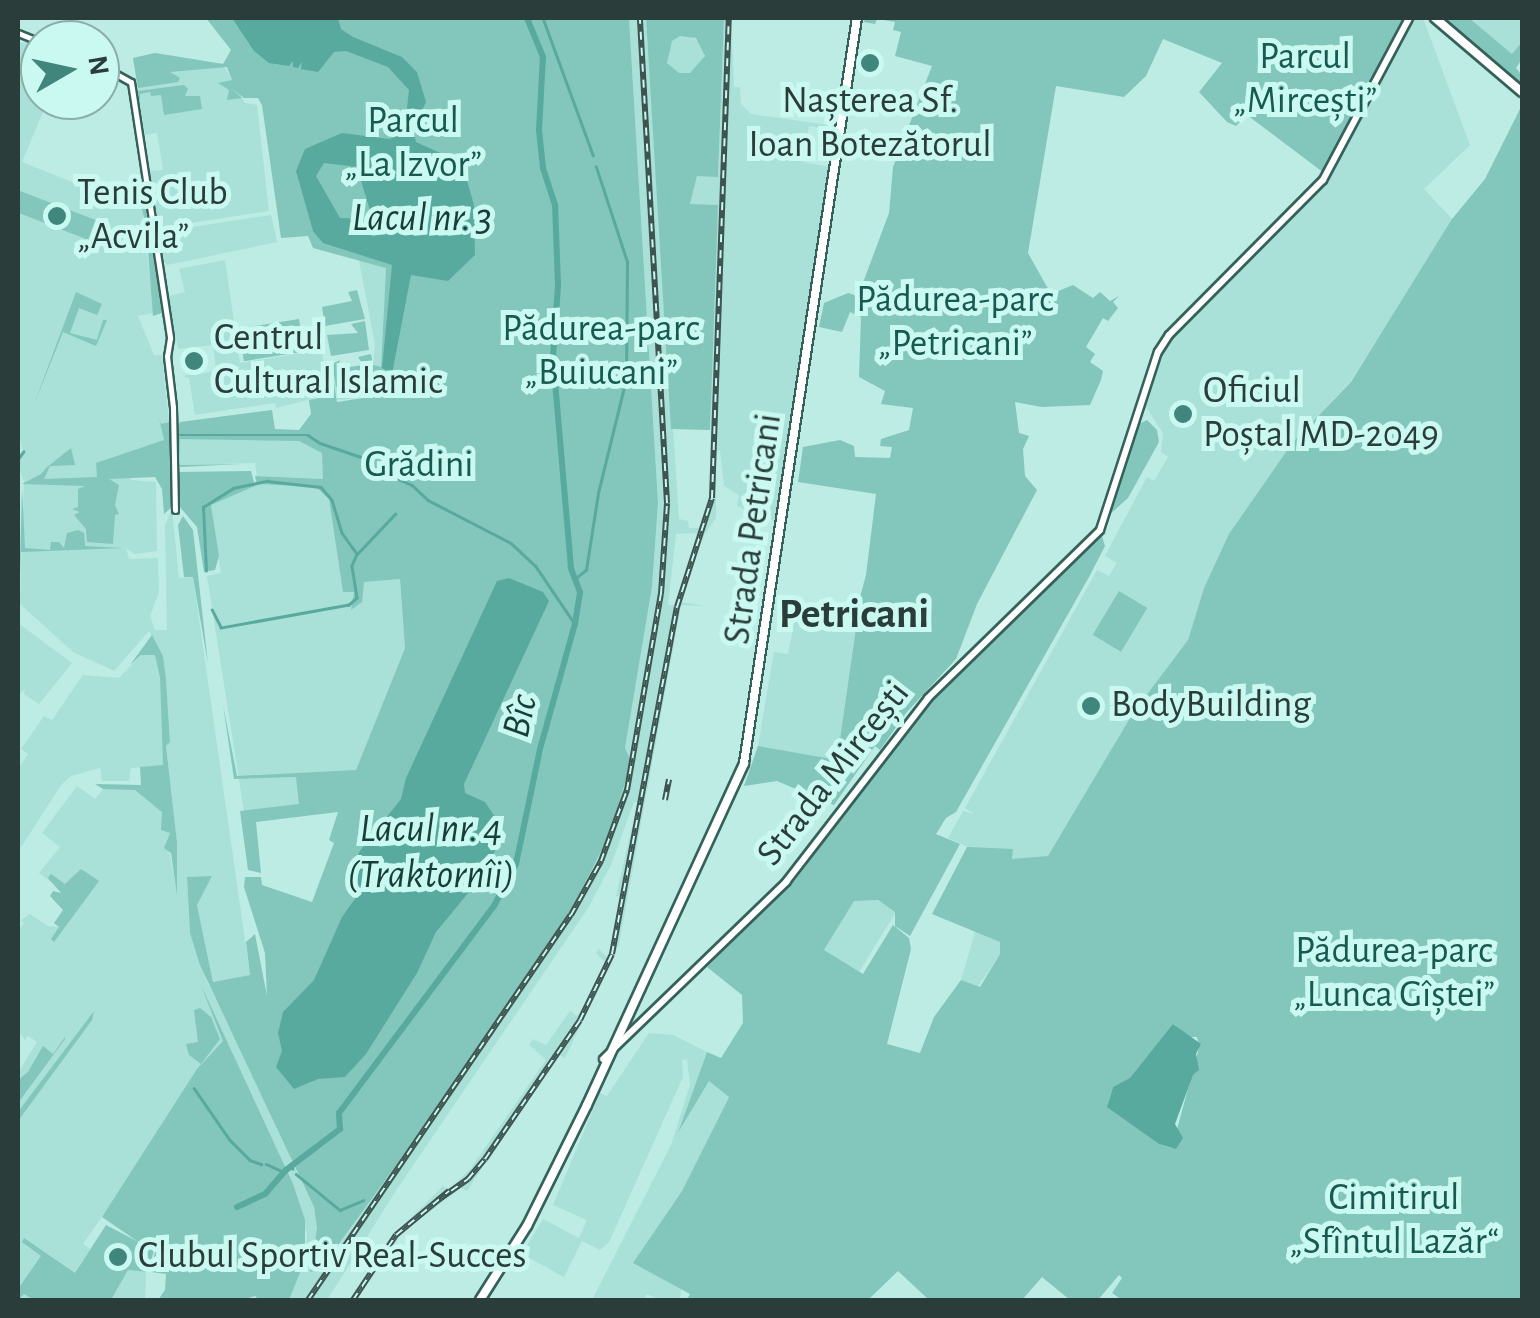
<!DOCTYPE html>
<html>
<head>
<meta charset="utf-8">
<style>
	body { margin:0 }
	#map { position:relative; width:1540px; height:1318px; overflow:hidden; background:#bdece4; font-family:"Alegreya Sans",sans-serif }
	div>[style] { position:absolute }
	.built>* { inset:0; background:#a9e0d7; transform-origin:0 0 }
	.round { border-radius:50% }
	.green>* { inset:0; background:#83c6bc; transform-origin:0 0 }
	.water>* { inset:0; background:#59aa9e }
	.stream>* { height:2.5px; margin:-1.25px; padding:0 1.25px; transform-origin:1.25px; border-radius:1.25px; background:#59aa9e }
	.river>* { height:6px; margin:-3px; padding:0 3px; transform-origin:3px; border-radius:3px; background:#59aa9e }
	.roads { filter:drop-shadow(2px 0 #35615a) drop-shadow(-2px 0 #35615a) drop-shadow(0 2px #35615a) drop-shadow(0 -2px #35615a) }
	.tertiary>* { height:5px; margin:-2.5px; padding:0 2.5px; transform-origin:2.5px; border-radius:2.5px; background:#fff }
	.secondary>* { height:6px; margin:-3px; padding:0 3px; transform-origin:3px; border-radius:3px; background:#fff }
	.primary>* { height:8px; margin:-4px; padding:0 4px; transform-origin:4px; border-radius:4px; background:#fff }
	.trunk>* { height:8px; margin:-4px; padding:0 4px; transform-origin:4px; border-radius:4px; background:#fff }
	.rail>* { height:6px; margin-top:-3px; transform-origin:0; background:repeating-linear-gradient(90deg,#caf9f1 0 8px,#3e5451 0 16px); box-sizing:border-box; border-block:2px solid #3e5451 }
	.dots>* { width:28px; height:28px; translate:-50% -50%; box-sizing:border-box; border:5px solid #caf9f1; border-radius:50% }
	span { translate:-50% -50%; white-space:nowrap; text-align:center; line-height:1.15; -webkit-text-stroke:10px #caf9f1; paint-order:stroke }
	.park-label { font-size:38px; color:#175a52 }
	.poi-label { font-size:38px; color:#2a3d3a }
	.left { translate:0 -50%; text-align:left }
	.street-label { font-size:38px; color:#2a3d3a }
	.water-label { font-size:40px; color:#183e39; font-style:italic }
	.quarter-label { font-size:42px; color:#2a3d3a; font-weight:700 }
	.frame { position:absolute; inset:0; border:20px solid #2a3d3a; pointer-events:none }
	.north { position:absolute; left:20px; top:20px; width:100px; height:100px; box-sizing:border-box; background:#caf9f1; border:2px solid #8aaea8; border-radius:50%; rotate:81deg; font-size:28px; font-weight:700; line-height:40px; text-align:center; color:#2a3d3a }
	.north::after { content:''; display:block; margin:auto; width:35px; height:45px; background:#40867c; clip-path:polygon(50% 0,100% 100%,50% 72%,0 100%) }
</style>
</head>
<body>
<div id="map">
	<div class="built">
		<div style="clip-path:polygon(evenodd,629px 18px,646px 18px,679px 519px,688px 521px,689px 528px,702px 528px,711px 496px,710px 317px,718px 206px,690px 205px,697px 176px,718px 176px,724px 18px,731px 18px,734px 87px,740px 87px,741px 104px,751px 114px,834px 126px,834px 130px,809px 126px,803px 162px,831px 167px,775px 521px,737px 506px,739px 495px,724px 486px,720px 451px,716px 450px,716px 518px,704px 535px,680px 602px,706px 606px,681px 605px,619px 944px,565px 1058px,557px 1054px,467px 1191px,461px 1188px,400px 1234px,397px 1232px,443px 1186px,449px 1190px,471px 1168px,546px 1060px,529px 1045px,533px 1039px,546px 1045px,570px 1011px,577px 1016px,586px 1003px,606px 963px,596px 953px,599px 949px,608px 958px,622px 897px,616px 896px,638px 802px,634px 802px,611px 865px,588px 908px,397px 1189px,327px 1300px,288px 1300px,305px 1260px,307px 1234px,286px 1172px,294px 1166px,314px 1207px,317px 1228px,311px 1271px,622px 766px,652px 587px,658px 503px,629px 18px,699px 533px,675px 605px,668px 605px,676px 534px,699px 533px)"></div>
		<div style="clip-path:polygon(1411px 18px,1423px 18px,1470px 145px,1424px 189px,1454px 221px,1350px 382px,1293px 442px,1204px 588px,1188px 640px,1133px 713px,1048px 857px,1011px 860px,1012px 850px,970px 848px,948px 838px,963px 811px,974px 814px,965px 808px,1097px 570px,1109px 576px,1117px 563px,1105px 556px,1147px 477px,1154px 481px,1168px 457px,1161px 452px,1163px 433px,1146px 407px,1160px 352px,1322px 185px)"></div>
		<div style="clip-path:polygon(1457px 18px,1522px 18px,1522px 59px,1515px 68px)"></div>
		<div class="round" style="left:666px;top:36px;width:38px;height:38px"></div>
		<div style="clip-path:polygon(27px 42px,40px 47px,40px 100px,48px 100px,22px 162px,112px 198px,136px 192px,142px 207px,154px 313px,138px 316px,154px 355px,162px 355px,169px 422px,164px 440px,130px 475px,131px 480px,156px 482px,157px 551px,135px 554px,126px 548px,129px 559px,158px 558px,159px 592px,150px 616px,155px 630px,167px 630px,165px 525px,172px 509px,179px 578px,193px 577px,250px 975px,213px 982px,197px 904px,212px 876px,187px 878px,190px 933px,207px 982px,285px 1138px,292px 1163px,285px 1169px,224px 1040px,83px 1244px,90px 1249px,73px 1277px,102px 1300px,18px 1300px,18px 1073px,37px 1042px,28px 1036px,25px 1040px,18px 1030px,18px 931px,24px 923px,21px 920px,30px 914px,48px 926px,59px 927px,79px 903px,39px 873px,60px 847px,42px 833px,77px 786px,95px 799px,105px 787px,135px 790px,156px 805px,162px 812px,163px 828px,170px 833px,167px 840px,177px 892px,177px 842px,166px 745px,170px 742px,166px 679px,163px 656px,149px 631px,114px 671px,73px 652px,20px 604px,24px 481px,18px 467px,18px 455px,23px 452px,18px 433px,18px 43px)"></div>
		<div style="clip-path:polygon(155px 53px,223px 64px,245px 103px,257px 105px,269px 211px,158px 228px,150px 171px,163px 170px,157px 133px,145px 135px,133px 58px)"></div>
		<div style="clip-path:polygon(271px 215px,277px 242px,167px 265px,164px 261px,160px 232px)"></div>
		<div style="clip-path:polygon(225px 260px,240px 363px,321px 350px,330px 394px,276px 408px,275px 403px,195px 415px,189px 378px,182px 376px,216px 371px,213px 345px,178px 349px,169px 296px,185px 292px,179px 269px)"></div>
		<div style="clip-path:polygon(364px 260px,386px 268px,381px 368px,373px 366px,375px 344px,359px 261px)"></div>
		<div style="left:380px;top:378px;width:17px;height:47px;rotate:83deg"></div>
		<div style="clip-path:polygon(253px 438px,299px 441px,323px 453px,323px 479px,257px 476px,255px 463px,178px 465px,180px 439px)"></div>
		<div style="clip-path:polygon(256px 479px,257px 484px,316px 487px,329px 499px,343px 591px,354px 591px,352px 609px,363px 582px,400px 579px,405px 648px,356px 770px,311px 808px,245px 818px,207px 576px,221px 573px,211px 505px,255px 486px)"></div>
		<div style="clip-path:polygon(795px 619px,856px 628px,837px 761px,758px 746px,774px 652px,788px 654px)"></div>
		<div style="clip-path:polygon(18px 623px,72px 663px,39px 704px,24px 694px,25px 688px,18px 696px)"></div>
		<div style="clip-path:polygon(141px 655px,155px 655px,160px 679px,163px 766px,131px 768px,129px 781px,102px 781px,100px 768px,71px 776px,61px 785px,18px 852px,18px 769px,28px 754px,21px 749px,44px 716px,52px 720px,83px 675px,119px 678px)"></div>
		<div style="clip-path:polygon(877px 900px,896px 912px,859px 972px,824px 950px,854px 901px)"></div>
		<div style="clip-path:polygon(976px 929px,1001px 942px,1000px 954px,977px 988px,961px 980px)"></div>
		<div style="clip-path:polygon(649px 1033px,673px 1035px,707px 1052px,679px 1132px,709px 1081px,729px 1096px,682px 1191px,634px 1262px,681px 1289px,680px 1300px,659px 1300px,647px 1294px,643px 1300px,592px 1300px,671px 1145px,690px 1085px,687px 1059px,682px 1060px,683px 1077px,609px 1242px,600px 1250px,582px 1241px,564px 1277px,522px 1254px,543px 1219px,579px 1238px,587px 1220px,553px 1205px,600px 1093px,607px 1096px)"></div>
		<div style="clip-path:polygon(128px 1270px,146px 1272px,145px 1300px,111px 1300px)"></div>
	</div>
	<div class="green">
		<div style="clip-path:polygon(206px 18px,629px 18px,658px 503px,652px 587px,625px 748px,631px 761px,626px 779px,609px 835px,573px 907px,392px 1171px,321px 1268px,310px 1272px,317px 1228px,314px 1207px,200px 965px,190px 933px,187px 877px,212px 876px,197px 905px,213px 982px,250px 975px,246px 942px,255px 934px,267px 996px,265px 953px,244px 887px,245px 877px,261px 877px,262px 885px,312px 902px,334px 843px,329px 840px,338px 812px,256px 822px,261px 873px,248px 870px,240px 811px,299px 804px,296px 777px,234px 779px,223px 705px,237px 776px,356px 770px,405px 648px,400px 579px,364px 582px,362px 602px,351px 610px,354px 592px,343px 592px,329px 499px,316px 487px,257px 484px,255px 476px,323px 479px,322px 453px,299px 441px,180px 439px,179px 465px,242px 464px,181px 467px,175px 463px,175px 431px,180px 422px,272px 410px,275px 429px,299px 430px,311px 414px,309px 400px,334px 395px,334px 386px,337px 402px,382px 395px,379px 378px,336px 387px,332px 364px,340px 360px,337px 369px,363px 365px,358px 357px,371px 354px,373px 365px,381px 367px,386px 268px,313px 248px,308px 236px,281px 238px,262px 105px,258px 98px,244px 98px,231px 88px,242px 98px,227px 100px,229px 90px,218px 83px,232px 80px,227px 67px,170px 72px,180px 78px,178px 82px,138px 88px,133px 58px,155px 53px,223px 64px,231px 50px)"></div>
		<div style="clip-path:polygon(evenodd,646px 18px,724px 18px,718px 177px,697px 176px,690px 204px,718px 205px,710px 430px,671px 429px,646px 18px,680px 36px,696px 38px,705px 56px,690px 73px,679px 73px,667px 63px,672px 41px,680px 36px)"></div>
		<div style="clip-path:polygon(865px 18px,1405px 18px,1324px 173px,1247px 115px,1236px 126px,1227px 122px,1199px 92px,1222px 63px,1163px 39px,1146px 76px,1124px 97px,1056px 86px,1028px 253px,1047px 287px,1056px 292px,1073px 285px,1093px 298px,1100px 292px,1110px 301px,1119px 296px,1113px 302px,1118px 308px,1108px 321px,1103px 318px,1086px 347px,1095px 354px,1090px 362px,1103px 371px,1101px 380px,1090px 405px,1042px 407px,1015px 402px,1019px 433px,1029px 436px,1023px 449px,1025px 476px,1037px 490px,977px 604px,956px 659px,906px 713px,880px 750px,875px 746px,834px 805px,777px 781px,744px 786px,758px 746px,837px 760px,856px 628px,811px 620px,849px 622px,857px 608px,866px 575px,876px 494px,798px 482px,803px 447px,840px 440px,854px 446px,855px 457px,890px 458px,892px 447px,880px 446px,881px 439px,909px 430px,913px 408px,881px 404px,885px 391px,859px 377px,861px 317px,850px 312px,842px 332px,819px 327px,824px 303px,848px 293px,858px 296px,889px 213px,893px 167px,932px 66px,895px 56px,901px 32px,893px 30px,895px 22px,877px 19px,875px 24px,864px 22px)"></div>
		<div style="clip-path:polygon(1440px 18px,1469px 18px,1512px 54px,1522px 42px,1522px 59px,1516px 68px,1522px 75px,1522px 87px)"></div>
		<div style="clip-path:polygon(184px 85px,188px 89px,185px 96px,200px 96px,202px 109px,164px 115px,161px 95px,151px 96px,150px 92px,140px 94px,140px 106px,138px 91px)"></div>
		<div style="clip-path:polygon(evenodd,1522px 105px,1522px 1300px,1122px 1300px,1112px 1293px,1122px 1278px,1119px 1275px,1098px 1300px,1070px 1300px,1042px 1277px,1022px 1300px,929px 1300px,898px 1271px,868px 1300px,687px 1300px,690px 1294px,633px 1263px,682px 1191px,729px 1097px,709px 1081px,678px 1133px,707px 1052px,721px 1058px,743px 1023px,742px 995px,707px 967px,796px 879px,925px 705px,1102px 536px,1105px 546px,1089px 577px,956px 812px,946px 818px,936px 834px,960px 844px,910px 936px,895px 926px,895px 912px,878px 900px,854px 901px,824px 950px,863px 974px,893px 925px,909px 938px,911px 949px,887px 1044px,920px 1053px,934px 1017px,961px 980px,980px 987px,1000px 954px,1000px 942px,932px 914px,967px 847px,1013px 849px,1012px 859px,1048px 856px,1133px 713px,1188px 640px,1204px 588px,1229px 534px,1293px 442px,1351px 382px,1452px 219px,1485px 179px,1522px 105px,1174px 1024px,1186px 1037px,1197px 1037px,1199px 1048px,1172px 1148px,1159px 1144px,1108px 1103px,1113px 1087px,1130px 1079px,1174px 1024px)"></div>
		<div style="left:20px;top:191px;width:81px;height:21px;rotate:21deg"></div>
		<div style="clip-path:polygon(144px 196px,162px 313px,153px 316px,146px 225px,139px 198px)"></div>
		<div style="clip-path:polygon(357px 290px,365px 319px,325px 326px,322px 307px,352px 301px,348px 292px)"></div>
		<div style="clip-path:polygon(76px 292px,102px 304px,97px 315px,79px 308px,70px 333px,97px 340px,103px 320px,107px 320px,96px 346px,63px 332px,33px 407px)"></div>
		<div style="left:299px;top:319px;width:33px;height:61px;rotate:81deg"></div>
		<div style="clip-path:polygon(365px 321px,369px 350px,331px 356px,327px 335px,358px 333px,351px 324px)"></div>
		<div style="clip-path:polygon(159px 418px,161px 424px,170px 422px,173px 506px,164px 514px,162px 489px,155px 477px,109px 479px,119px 485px,115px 505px,119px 514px,115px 515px,113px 544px,87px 542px,86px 529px,74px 515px,80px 512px,72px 509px,78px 507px,78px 489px,85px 486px,22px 484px,41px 474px,46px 468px,71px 448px,75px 465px,50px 466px,44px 479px,97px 477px,96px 463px,164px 440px)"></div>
		<div style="clip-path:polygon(1147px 420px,1157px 430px,1159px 442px,1128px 498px,1109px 515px,1139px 424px)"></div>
		<div style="clip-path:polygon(251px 471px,255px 486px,211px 505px,219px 556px,215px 570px,204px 572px,197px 527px,179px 506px,174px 472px)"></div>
		<div style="clip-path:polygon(22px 488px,25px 548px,50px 550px,51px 542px,59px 542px,64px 548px,67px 533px,78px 530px,84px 533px,85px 546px,123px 548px,21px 552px,19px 596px)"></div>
		<div style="clip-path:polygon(183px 516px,193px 530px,208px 664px,193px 577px,184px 577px,178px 525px)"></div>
		<div style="left:1119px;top:591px;width:33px;height:51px;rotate:31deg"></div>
		<div style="clip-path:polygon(152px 635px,163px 656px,166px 679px,170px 742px,166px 746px,177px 842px,177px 895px,171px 853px,164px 848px,170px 833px,161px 830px,162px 812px,135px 790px,103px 789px,95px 784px,141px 785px,140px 767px,163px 765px,160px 678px,155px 655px,141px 655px,130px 665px)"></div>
		<div style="clip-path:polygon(81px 869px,99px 881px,54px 942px,51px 939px,59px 927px,54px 923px,63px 910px,50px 896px,53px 891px,61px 893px,48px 878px,51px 874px,65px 884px)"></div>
		<div style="clip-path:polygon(200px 983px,293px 1184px,305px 1220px,305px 1260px,289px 1300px,259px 1300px,255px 1296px,243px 1300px,158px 1300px,165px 1290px,166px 1274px,151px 1272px,156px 1247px,137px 1241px,102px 1217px,197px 1069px,223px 1041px)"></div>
		<div style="clip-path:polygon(200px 1008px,211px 1017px,220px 1039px,201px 1064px,189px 1055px,186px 1044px,198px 1042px,194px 1010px)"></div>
		<div style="clip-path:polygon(94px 1011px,92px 1020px,18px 1121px,18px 1112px)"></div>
		<div style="clip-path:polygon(65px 1037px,65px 1039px,18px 1103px,18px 1080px,28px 1072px,43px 1046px,53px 1054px)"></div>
		<div style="clip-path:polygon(106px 1225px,154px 1250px,148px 1272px,128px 1270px,111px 1300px,34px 1300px,24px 1294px,18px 1300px,18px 1289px,41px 1256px,22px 1242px,24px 1238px,75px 1273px)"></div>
	</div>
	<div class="water">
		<div style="clip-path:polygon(evenodd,232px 18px,338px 18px,341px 29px,353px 37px,402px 57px,417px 72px,426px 102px,413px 130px,416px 142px,447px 156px,466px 177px,474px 205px,475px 255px,448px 281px,411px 275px,392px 374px,382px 368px,392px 265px,323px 243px,313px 231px,296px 171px,305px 149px,342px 133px,389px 139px,401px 135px,413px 119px,407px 108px,409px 90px,388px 67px,346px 51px,334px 52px,318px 72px,301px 69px,302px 62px,298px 68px,293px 67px,293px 61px,289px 66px,269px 63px,254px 51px,232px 18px,324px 163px,357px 167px,371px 214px,367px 219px,340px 218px,316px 176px,324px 163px)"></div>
		<div style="clip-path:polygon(509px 578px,543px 592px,549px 601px,464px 784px,465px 793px,485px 802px,497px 820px,495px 851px,483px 875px,436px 932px,417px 973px,366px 1054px,345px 1077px,318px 1079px,294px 1089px,276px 1067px,282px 1051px,278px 1033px,283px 1012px,314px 980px,342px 917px,355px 899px,352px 878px,359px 852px,401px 799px,406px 778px,497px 581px)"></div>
		<div style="clip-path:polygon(1173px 1024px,1201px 1044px,1196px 1054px,1199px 1070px,1193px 1075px,1175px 1124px,1183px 1138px,1176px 1149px,1159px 1144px,1107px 1107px,1113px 1087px,1130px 1078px)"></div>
	</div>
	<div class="stream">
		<div style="left:543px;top:18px;width:146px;rotate:69.9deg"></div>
		<div style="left:178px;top:435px;width:130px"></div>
		<div style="left:308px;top:435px;width:14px;rotate:34deg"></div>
		<div style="left:320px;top:443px;width:46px;rotate:18.8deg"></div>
		<div style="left:364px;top:458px;width:13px;rotate:51deg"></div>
		<div style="left:372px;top:468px;width:43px;rotate:23deg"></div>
		<div style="left:412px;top:485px;width:22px;rotate:43deg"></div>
		<div style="left:428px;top:500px;width:93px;rotate:27.4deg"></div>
		<div style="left:511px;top:543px;width:33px;rotate:43deg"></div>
		<div style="left:535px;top:565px;width:71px;rotate:55.9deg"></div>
		<div style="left:18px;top:459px;width:9px;rotate:-54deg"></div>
		<div style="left:358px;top:553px;width:54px;rotate:-46.5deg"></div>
		<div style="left:206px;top:571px;width:64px;rotate:-92.7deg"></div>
		<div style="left:203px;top:507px;width:36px;rotate:-32deg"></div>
		<div style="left:233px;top:488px;width:35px;rotate:-12deg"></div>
		<div style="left:267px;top:481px;width:54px;rotate:6.3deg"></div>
		<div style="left:321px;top:487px;width:17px;rotate:50deg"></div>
		<div style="left:332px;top:500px;width:34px;rotate:73deg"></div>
		<div style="left:342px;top:533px;width:26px;rotate:54deg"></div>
		<div style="left:357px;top:554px;width:13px;rotate:113deg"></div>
		<div style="left:352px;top:566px;width:32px;rotate:81deg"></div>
		<div style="left:357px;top:598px;width:11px;rotate:139deg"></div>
		<div style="left:349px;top:605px;width:130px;rotate:169.8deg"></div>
		<div style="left:221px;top:628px;width:20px;rotate:-117deg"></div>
		<div style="left:576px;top:578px;width:13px;rotate:-39deg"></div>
		<div style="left:586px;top:570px;width:78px;rotate:-81.1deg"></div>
		<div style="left:598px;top:493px;width:117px;rotate:-76.2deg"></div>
		<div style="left:626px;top:379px;width:117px;rotate:-89.5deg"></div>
		<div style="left:627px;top:262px;width:100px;rotate:-108.1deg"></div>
		<div style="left:194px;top:1088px;width:63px;rotate:55.3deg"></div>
		<div style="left:230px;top:1140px;width:28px;rotate:45deg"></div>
		<div style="left:250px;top:1160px;width:12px;rotate:20deg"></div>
		<div style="left:266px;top:1164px;width:20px;rotate:24deg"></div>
		<div style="left:291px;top:1165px;width:4px;rotate:63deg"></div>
		<div style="left:296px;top:1174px;width:57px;rotate:39.3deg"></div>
		<div style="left:340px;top:1210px;width:25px;rotate:-23deg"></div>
	</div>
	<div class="river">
		<div style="left:237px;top:1207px;width:31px;rotate:-25deg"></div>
		<div style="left:265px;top:1194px;width:32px;rotate:-49deg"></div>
		<div style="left:286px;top:1170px;width:68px;rotate:-37.2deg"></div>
		<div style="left:340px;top:1129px;width:16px;rotate:-94deg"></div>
		<div style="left:339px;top:1113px;width:259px;rotate:-53.2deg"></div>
		<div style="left:494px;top:906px;width:47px;rotate:-62.4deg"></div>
		<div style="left:516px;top:864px;width:117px;rotate:-78.2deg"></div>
		<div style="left:540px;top:749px;width:130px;rotate:-74.4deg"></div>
		<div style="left:575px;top:624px;width:32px;rotate:-81deg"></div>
		<div style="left:580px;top:592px;width:26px;rotate:-111deg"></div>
		<div style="left:571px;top:568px;width:212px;rotate:-94.9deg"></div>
		<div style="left:553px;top:357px;width:72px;rotate:-86deg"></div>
		<div style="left:558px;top:285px;width:80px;rotate:-92.1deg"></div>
		<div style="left:555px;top:205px;width:39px;rotate:-108deg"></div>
		<div style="left:543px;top:168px;width:38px;rotate:-96deg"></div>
		<div style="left:539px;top:130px;width:73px;rotate:-86.9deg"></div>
		<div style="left:543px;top:57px;width:42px;rotate:-112.3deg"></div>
	</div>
	<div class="roads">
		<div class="tertiary">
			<div style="left:18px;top:33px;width:24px;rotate:22deg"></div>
			<div style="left:100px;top:65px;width:35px;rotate:29deg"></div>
			<div style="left:131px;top:82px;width:259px;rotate:81.3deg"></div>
			<div style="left:170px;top:338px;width:18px;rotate:99deg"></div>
			<div style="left:167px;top:356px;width:51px;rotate:83.3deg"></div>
			<div style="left:173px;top:407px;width:103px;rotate:88.9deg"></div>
		</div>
		<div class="secondary">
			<div style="left:603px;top:1059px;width:255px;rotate:-44deg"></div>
			<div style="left:786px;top:882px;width:232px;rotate:-52.3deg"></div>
			<div style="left:928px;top:698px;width:240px;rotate:-44.3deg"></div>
			<div style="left:1100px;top:530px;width:187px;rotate:-72deg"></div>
			<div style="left:1158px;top:352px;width:20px;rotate:-57deg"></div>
			<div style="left:1169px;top:335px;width:218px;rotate:-45.2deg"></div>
			<div style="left:1323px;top:180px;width:183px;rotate:-62deg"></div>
		</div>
		<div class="primary">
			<div style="left:480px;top:1300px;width:88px;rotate:-57.6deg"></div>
			<div style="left:527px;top:1226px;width:135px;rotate:-63.6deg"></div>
			<div style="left:587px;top:1105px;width:376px;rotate:-65.3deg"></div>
			<div style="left:744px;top:763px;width:754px;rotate:-81.38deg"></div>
		</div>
		<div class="trunk">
			<div style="left:1435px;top:18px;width:114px;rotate:40.4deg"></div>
		</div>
	</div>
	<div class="rail">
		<div style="left:665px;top:800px;width:21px;rotate:-79deg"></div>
		<div style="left:438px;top:1200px;width:37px;rotate:-35deg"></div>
		<div style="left:468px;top:1179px;width:26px;rotate:-50deg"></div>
		<div style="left:485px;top:1159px;width:168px;rotate:-55.6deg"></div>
		<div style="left:580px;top:1020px;width:73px;rotate:-64.1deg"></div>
		<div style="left:612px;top:954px;width:353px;rotate:-79.4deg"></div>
		<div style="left:677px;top:607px;width:114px;rotate:-72.2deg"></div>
		<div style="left:712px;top:498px;width:480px;rotate:-88deg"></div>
		<div style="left:308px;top:1300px;width:466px;rotate:-55.7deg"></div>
		<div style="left:571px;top:915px;width:62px;rotate:-60.9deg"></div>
		<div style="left:601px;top:861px;width:76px;rotate:-69.9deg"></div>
		<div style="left:627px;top:790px;width:199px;rotate:-80.2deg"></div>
		<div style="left:661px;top:594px;width:91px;rotate:-86.2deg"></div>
		<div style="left:667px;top:503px;width:486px;rotate:-93.2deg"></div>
		<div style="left:353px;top:1300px;width:78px;rotate:-56.5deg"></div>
		<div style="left:396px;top:1235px;width:69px;rotate:-39.7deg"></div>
	</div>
	<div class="dots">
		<div style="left:870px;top:63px;background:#40867c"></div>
		<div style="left:57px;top:216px;background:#40867c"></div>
		<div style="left:194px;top:361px;background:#40867c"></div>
		<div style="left:1183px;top:414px;background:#40867c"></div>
		<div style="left:1091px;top:706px;background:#40867c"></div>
		<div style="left:118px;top:1257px;background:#40867c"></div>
	</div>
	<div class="park-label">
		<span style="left:1305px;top:80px">Parcul<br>„Mircești”</span>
		<span style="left:413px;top:144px">Parcul<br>„La Izvor”</span>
		<span style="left:955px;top:323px">Pădurea-parc<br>„Petricani”</span>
		<span style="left:601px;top:352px">Pădurea-parc<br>„Buiucani”</span>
		<span style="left:419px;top:466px">Grădini</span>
		<span style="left:1394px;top:974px">Pădurea-parc<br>„Lunca Gîștei”</span>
		<span style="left:1394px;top:1221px">Cimitirul<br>„Sfîntul Lazăr“</span>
	</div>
	<div class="poi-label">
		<span style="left:870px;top:124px">Nașterea Sf.<br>Ioan Botezătorul</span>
		<span class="left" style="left:77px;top:216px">Tenis Club<br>„Acvila”</span>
		<span class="left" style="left:214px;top:361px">Centrul<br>Cultural Islamic</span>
		<span class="left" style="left:1203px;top:414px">Oficiul<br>Poștal MD-2049</span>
		<span class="left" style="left:1111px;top:706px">BodyBuilding</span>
		<span class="left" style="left:138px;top:1257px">Clubul Sportiv Real-Succes</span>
	</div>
	<div class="street-label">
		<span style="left:754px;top:529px;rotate:-82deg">Strada Petricani</span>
		<span style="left:834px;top:774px;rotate:-52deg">Strada Mircești</span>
	</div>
	<div class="water-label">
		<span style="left:422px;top:218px">Lacul nr. 3</span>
		<span style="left:520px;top:716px;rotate:-77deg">Bîc</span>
		<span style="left:431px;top:852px">Lacul nr. 4<br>(Traktornîi)</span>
	</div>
	<div class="quarter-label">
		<span style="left:854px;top:614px">Petricani</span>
	</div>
	<div class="frame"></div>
	<div class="north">N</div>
</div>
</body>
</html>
